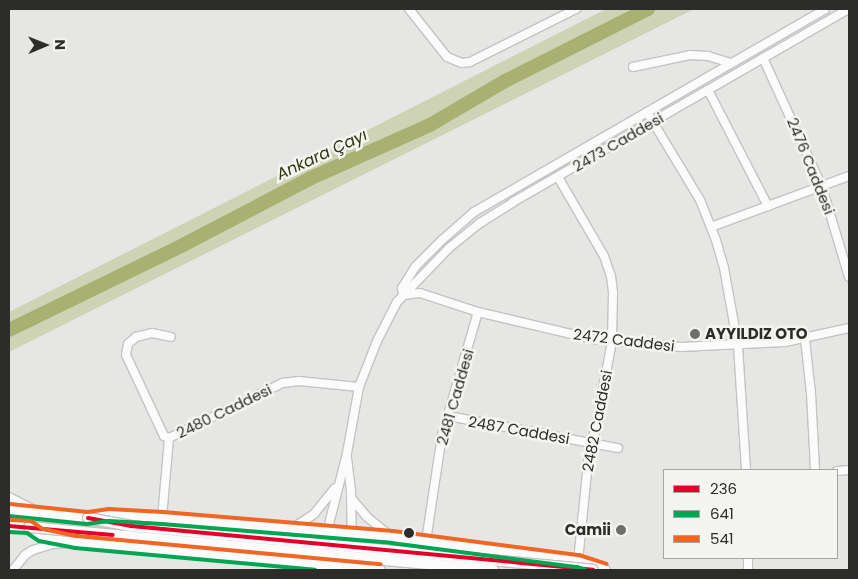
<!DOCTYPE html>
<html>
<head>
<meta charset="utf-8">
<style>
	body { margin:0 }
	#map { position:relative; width:858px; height:579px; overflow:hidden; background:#e6e6e4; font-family:Poppins,sans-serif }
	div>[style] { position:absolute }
	.green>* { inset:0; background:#ced3b6 }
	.river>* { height:14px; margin:-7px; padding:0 7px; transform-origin:7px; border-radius:7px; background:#a8b172 }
	.roads { filter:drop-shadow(1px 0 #c3c3c1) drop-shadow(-1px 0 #c3c3c1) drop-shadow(0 1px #c3c3c1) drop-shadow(0 -1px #c3c3c1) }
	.minor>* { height:8px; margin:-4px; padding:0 4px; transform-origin:4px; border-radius:4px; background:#fbfbfb }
	.major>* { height:10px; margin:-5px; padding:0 5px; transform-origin:5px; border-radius:5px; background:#fbfbfb }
	.bridges { filter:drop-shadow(1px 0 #c3c3c1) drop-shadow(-1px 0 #c3c3c1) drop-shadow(0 1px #c3c3c1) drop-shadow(0 -1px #c3c3c1) }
	.major-bridge>* { height:10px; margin:-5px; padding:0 5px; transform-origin:5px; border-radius:5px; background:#fbfbfb }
	.bus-1>* { height:4px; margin:-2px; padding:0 2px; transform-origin:2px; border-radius:2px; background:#e4002b }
	.bus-2>* { height:4px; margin:-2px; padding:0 2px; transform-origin:2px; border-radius:2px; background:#00a651 }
	.bus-3>* { height:4px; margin:-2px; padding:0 2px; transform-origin:2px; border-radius:2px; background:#f26522 }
	.dots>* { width:14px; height:14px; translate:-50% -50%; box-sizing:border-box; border:2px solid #f4f5f1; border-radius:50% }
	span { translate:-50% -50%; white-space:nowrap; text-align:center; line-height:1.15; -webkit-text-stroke:5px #f4f5f1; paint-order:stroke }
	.street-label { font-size:15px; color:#2c2c2b }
	.poi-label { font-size:15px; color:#2c2c2b; font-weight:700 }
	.left { translate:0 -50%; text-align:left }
	.right { translate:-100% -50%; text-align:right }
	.water-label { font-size:16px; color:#313710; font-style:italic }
	.frame { position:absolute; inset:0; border:10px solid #2c2c2b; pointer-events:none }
	.legend { position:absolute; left:663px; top:469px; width:175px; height:90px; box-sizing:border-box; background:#f4f5f1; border:1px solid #a4a5a2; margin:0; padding:6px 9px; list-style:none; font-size:15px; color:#2c2c2b }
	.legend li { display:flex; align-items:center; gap:10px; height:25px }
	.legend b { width:25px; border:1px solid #a4a5a2 }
	.north { position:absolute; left:20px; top:20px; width:50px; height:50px; -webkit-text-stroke:4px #f4f5f1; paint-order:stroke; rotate:89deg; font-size:14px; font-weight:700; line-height:20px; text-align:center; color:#2c2c2b }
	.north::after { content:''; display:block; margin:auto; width:18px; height:22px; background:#2c2c2b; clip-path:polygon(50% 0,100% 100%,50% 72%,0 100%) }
</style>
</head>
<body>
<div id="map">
	<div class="green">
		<div style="clip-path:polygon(606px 9px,694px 9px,9px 352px,9px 312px)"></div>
		<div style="clip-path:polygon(9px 515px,282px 536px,313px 534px,311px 548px,270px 541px,9px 521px)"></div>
	</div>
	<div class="river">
		<div style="left:9px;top:330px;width:194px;rotate:-26deg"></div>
		<div style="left:183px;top:245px;width:144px;rotate:-27.6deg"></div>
		<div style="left:311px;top:178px;width:130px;rotate:-24deg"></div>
		<div style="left:430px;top:125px;width:87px;rotate:-30.4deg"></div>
		<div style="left:505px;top:81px;width:160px;rotate:-26.7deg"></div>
	</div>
	<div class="roads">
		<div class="minor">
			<div style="left:409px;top:9px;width:61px;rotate:51.6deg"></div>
			<div style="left:447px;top:57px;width:16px;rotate:22deg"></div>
			<div style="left:462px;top:63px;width:8px;rotate:-7deg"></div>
			<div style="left:470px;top:62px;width:119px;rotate:-26.6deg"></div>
			<div style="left:763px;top:58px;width:142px;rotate:65.4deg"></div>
			<div style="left:822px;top:187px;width:94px;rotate:73.3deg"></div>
			<div style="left:633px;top:67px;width:58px;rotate:-11.9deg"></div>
			<div style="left:690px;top:55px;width:18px;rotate:3deg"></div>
			<div style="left:708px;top:56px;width:24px;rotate:17deg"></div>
			<div style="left:708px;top:90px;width:131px;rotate:62.7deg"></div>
			<div style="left:647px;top:112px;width:103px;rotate:58.9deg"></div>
			<div style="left:700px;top:200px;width:43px;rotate:68.2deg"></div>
			<div style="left:716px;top:240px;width:29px;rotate:74deg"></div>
			<div style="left:724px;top:268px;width:79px;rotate:79.8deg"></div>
			<div style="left:738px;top:346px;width:124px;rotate:86.3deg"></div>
			<div style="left:558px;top:177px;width:91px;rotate:59.8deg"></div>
			<div style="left:604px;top:256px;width:21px;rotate:71deg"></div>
			<div style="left:611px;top:276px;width:17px;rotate:83deg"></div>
			<div style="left:613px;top:293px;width:48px;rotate:91.2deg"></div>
			<div style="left:612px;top:341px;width:93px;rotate:100.6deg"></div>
			<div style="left:595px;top:432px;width:12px;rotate:114deg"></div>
			<div style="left:590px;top:443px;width:119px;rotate:95.8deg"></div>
			<div style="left:711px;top:227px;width:147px;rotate:-20.3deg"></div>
			<div style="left:403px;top:295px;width:7px;rotate:-98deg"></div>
			<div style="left:402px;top:288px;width:25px;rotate:-58deg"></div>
			<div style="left:415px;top:267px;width:38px;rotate:-45deg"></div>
			<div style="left:442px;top:240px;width:43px;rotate:-41.2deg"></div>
			<div style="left:474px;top:212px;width:405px;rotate:-30deg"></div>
			<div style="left:405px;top:295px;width:15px;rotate:-8deg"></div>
			<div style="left:420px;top:293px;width:61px;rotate:18.1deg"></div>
			<div style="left:478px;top:312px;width:117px;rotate:13.3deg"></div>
			<div style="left:592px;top:339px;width:89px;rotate:5.1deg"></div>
			<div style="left:681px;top:347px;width:104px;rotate:-2.8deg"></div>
			<div style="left:785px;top:342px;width:66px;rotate:-12.3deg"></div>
			<div style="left:805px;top:339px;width:54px;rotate:83.7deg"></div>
			<div style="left:811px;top:393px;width:77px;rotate:87deg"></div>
			<div style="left:448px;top:416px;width:173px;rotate:10.7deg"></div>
			<div style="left:169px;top:438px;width:5px;rotate:-158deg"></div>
			<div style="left:164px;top:436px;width:89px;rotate:-115.1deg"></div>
			<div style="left:126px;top:355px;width:11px;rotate:-80deg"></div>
			<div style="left:128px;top:344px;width:11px;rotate:-41deg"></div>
			<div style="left:136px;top:337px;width:16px;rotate:-14deg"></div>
			<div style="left:152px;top:333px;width:19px;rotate:12deg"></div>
			<div style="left:347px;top:458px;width:34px;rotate:83deg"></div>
			<div style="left:351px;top:492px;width:59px;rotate:89deg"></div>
			<div style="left:837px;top:471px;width:12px;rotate:-5deg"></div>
			<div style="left:9px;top:497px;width:31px;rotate:27deg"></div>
			<div style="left:352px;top:499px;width:23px;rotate:50deg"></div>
			<div style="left:367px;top:517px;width:32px;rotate:39deg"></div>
			<div style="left:162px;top:518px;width:80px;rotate:-85deg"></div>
			<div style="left:169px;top:438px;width:127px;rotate:-25.8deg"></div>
			<div style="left:283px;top:383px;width:16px;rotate:-7deg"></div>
			<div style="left:299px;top:381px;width:60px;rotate:5.7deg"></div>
			<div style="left:291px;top:529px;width:27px;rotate:-33deg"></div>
			<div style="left:314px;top:514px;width:33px;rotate:-51deg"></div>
			<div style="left:426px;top:541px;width:107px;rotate:-81.4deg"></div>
			<div style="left:442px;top:435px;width:128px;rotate:-73.7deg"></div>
			<div style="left:323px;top:548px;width:98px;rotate:-75.8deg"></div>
			<div style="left:347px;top:453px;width:67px;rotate:-79.7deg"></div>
			<div style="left:359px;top:387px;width:49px;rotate:-68.6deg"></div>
			<div style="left:377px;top:341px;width:44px;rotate:-62.9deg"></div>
			<div style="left:397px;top:302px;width:75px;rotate:-46.1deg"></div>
			<div style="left:449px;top:248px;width:40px;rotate:-39deg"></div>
			<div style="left:480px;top:223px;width:39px;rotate:-32deg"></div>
			<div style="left:513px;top:202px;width:387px;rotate:-29.9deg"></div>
			<div style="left:748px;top:558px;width:12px;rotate:90deg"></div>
			<div style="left:294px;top:563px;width:11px;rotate:38deg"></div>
			<div style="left:13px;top:570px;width:19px;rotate:-51deg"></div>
			<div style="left:25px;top:555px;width:9px;rotate:-32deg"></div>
			<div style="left:33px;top:550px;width:21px;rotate:-17deg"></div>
			<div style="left:53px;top:544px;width:16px;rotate:-4deg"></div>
		</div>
		<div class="major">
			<div style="left:9px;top:510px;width:79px;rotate:5.8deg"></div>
			<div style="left:88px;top:518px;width:21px;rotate:-8deg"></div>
			<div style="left:109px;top:515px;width:53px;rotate:3.2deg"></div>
			<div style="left:162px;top:518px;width:231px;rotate:4.7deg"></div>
			<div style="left:392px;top:537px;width:188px;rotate:7.4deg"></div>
			<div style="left:578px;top:561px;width:28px;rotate:18deg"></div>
			<div style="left:9px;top:526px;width:20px;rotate:3deg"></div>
			<div style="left:29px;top:527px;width:14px;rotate:34deg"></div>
			<div style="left:41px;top:535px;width:36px;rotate:11deg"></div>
			<div style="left:76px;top:542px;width:305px;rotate:5.3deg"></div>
		</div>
	</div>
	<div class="bridges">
		<div class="major-bridge">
			<div style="left:88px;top:518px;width:44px;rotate:10.5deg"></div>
			<div style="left:131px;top:526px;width:464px;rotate:5.4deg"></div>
			<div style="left:29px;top:527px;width:466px;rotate:5.3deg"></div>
		</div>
	</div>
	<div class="bus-1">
		<div style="left:88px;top:518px;width:44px;rotate:10.5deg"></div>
		<div style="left:131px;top:526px;width:464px;rotate:5.4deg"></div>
		<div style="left:9px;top:526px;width:104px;rotate:4.9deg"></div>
	</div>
	<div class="bus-2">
		<div style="left:9px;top:516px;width:78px;rotate:5.9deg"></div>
		<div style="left:87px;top:524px;width:22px;rotate:-8deg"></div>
		<div style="left:109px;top:521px;width:53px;rotate:3.2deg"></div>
		<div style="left:162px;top:524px;width:230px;rotate:4.7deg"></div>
		<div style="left:391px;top:543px;width:188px;rotate:7.4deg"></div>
		<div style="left:577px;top:567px;width:9px;rotate:18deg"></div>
		<div style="left:10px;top:532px;width:17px;rotate:3deg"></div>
		<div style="left:27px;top:533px;width:14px;rotate:34deg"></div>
		<div style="left:39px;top:541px;width:37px;rotate:11deg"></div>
		<div style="left:75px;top:548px;width:241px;rotate:5.2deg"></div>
	</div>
	<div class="bus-3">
		<div style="left:10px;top:504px;width:78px;rotate:5.9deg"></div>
		<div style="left:88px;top:512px;width:21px;rotate:-8deg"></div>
		<div style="left:109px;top:509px;width:54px;rotate:3.2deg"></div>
		<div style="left:163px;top:512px;width:231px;rotate:4.7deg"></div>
		<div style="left:393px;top:531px;width:188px;rotate:7.4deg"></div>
		<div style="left:579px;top:555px;width:29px;rotate:18deg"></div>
		<div style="left:10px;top:520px;width:21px;rotate:3deg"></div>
		<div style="left:31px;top:521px;width:14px;rotate:34deg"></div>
		<div style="left:43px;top:529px;width:35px;rotate:12deg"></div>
		<div style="left:77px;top:536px;width:305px;rotate:5.3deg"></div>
	</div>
	<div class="dots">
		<div style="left:695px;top:334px;background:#6d6d6c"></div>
		<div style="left:621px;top:530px;background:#6d6d6c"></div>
		<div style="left:409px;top:533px;background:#2c2c2b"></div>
	</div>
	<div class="street-label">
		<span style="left:618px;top:142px;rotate:-30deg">2473 Caddesi</span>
		<span style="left:811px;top:166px;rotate:68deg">2476 Caddesi</span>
		<span style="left:624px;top:340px;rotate:7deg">2472 Caddesi</span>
		<span style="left:455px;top:397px;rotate:-74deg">2481 Caddesi</span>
		<span style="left:224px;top:411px;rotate:-26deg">2480 Caddesi</span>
		<span style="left:597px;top:421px;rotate:-79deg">2482 Caddesi</span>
		<span style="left:519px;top:430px;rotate:10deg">2487 Caddesi</span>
	</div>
	<div class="poi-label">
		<span class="left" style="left:705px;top:334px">AYYILDIZ OTO</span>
		<span class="right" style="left:611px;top:530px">Camii</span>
	</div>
	<div class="water-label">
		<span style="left:322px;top:155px;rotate:-25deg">Ankara Çayı</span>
	</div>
	<div class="frame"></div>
	<ul class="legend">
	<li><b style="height:6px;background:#e4002b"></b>236</li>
	<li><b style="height:6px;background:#00a651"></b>641</li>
	<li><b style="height:6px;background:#f26522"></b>541</li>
	</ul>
	<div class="north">N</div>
</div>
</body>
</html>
